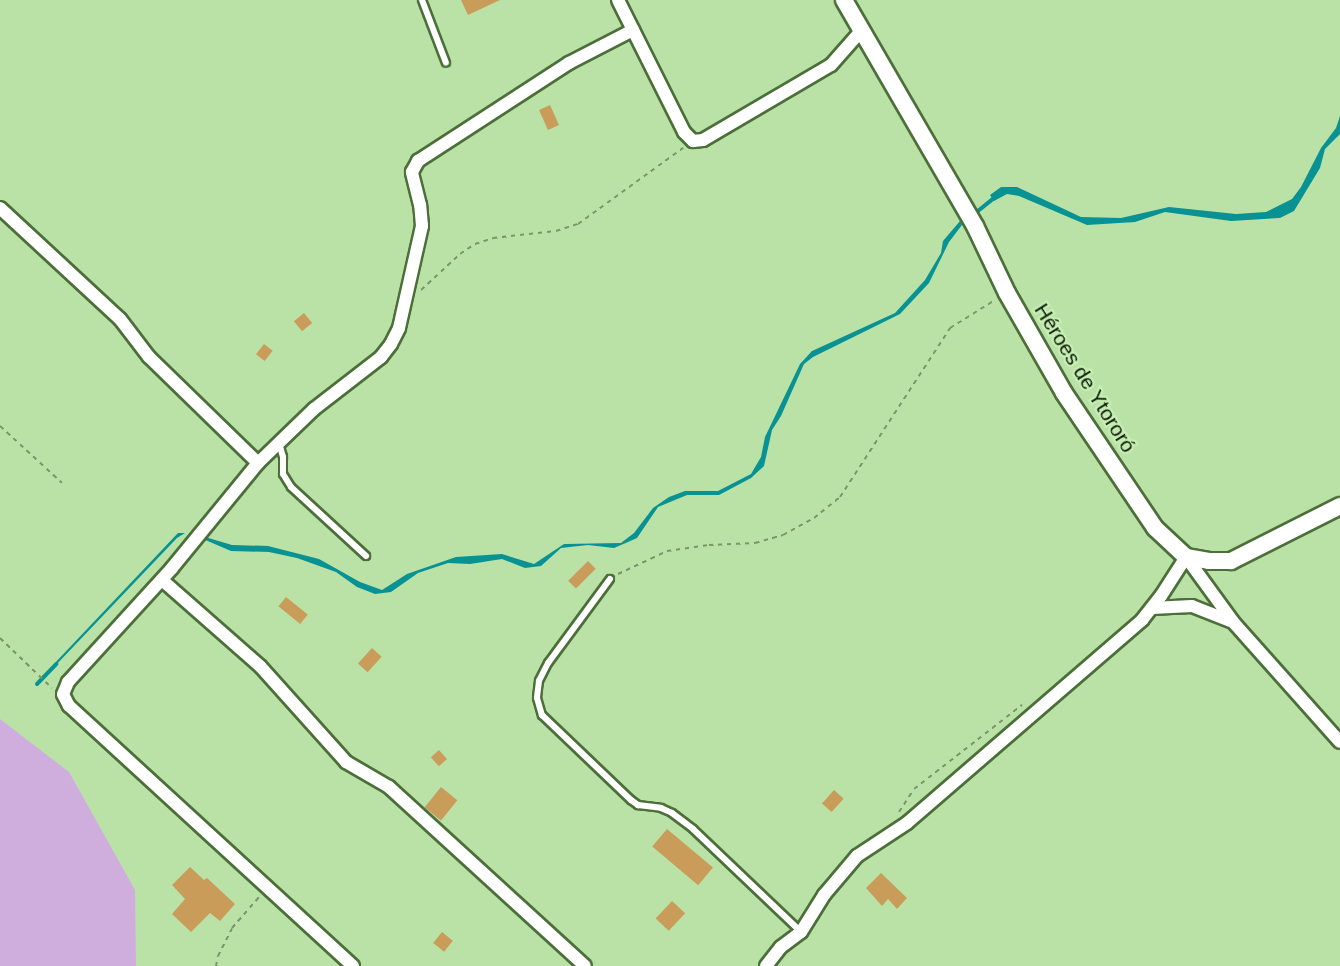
<!DOCTYPE html>
<html>
<head>
<meta charset="utf-8">
<style>
	body { margin:0 }
	#map { position:relative; width:1340px; height:966px; overflow:hidden; background:#bae2a7; font-family:Arial,sans-serif }
	div>[style] { position:absolute }
	.green>* { inset:0; background:#cfaede }
	.water>* { inset:0; background:#089293 }
	.stream>* { height:4px; margin:-2px; padding:0 2px; transform-origin:2px; border-radius:2px; background:#089293 }
	.building>* { inset:0; background:#c99c59; transform-origin:0 0 }
	.path>* { height:2px; margin-top:-1px; transform-origin:0; background:repeating-linear-gradient(90deg,#78966a 0 4.5px,transparent 0 9px) }
	.roads { filter:drop-shadow(2px 0 #4c6f3a) drop-shadow(-2px 0 #4c6f3a) drop-shadow(0 2px #4c6f3a) drop-shadow(0 -2px #4c6f3a) }
	.service>* { height:6px; margin:-3px; padding:0 3px; transform-origin:3px; border-radius:3px; background:#fff }
	.minor>* { height:12px; margin:-6px; padding:0 6px; transform-origin:6px; border-radius:6px; background:#fff }
	.secondary>* { height:16px; margin:-8px; padding:0 8px; transform-origin:8px; border-radius:8px; background:#fff }
	span { translate:-50% -50%; white-space:nowrap; text-align:center; line-height:1.15; -webkit-text-stroke:4.5px #c7efb4; paint-order:stroke }
	.street-label { font-size:21px; color:#0a1804 }
</style>
</head>
<body>
<div id="map">
	<div class="green">
		<div style="clip-path:polygon(0 719px,69px 772px,135px 890px,136px 966px,0 966px)"></div>
	</div>
	<div class="water">
		<div style="clip-path:polygon(1340px 99px,1340px 134px,1325px 149px,1320px 168px,1294px 211px,1280px 218px,1231px 221px,1165px 212px,1135px 222px,1087px 225px,1019px 196px,1007px 194px,994px 201px,990px 195px,1001px 187px,1017px 187px,1081px 217px,1121px 218px,1169px 207px,1236px 214px,1266px 212px,1292px 199px,1301px 187px,1321px 148px,1336px 128px,1340px 116px)"></div>
		<div style="clip-path:polygon(960px 221px,962px 225px,949px 242px,929px 283px,900px 314px,813px 357px,804px 364px,781px 416px,772px 430px,764px 466px,751px 478px,719px 495px,687px 495px,658px 507px,637px 538px,628px 542px,614px 548px,588px 545px,561px 548px,541px 566px,525px 568px,502px 559px,470px 564px,448px 563px,418px 573px,391px 592px,375px 594px,357px 587px,336px 572px,297px 558px,269px 552px,231px 551px,203px 539px,205px 537px,232px 545px,268px 546px,319px 559px,360px 582px,382px 590px,407px 574px,456px 557px,502px 554px,534px 564px,564px 544px,621px 543px,634px 533px,653px 508px,669px 497px,685px 491px,718px 491px,751px 474px,761px 457px,765px 437px,800px 364px,812px 351px,895px 313px,925px 280px,941px 253px,943px 241px)"></div>
		<div style="clip-path:polygon(178px 533px,185px 533px,177px 538px,54px 667px,53px 665px)"></div>
	</div>
	<div class="stream">
		<div style="left:973px;top:215px;width:28px;rotate:-39deg"></div>
		<div style="left:37px;top:684px;width:28px;rotate:-46deg"></div>
	</div>
	<div class="building">
		<div style="clip-path:polygon(461px 0,500px 0,468px 15px)"></div>
		<div style="left:550px;top:105px;width:22px;height:12px;rotate:66deg"></div>
		<div style="left:304px;top:313px;width:13px;height:13px;rotate:51deg"></div>
		<div style="left:264px;top:344px;width:11px;height:13px;rotate:38deg"></div>
		<div style="left:588px;top:561px;width:11px;height:28px;rotate:45deg"></div>
		<div style="left:286px;top:597px;width:28px;height:12px;rotate:39deg"></div>
		<div style="left:372px;top:648px;width:13px;height:21px;rotate:42deg"></div>
		<div style="left:439px;top:750px;width:12px;height:11px;rotate:48deg"></div>
		<div style="left:441px;top:787px;width:21px;height:26px;rotate:39deg"></div>
		<div style="left:834px;top:790px;width:13px;height:18px;rotate:42deg"></div>
		<div style="left:667px;top:829px;width:60px;height:23px;rotate:40deg"></div>
		<div style="clip-path:polygon(190px 867px,204px 880px,207px 878px,235px 904px,220px 921px,210px 913px,191px 932px,172px 914px,185px 899px,172px 885px)"></div>
		<div style="clip-path:polygon(881px 873px,907px 898px,897px 909px,888px 899px,882px 906px,866px 888px)"></div>
		<div style="left:672px;top:901px;width:18px;height:24px;rotate:43deg"></div>
		<div style="left:442px;top:932px;width:14px;height:14px;rotate:39deg"></div>
	</div>
	<div class="path">
		<div style="left:421px;top:290px;width:53px;rotate:-42.7deg"></div>
		<div style="left:460px;top:254px;width:18px;rotate:-34deg"></div>
		<div style="left:475px;top:244px;width:19px;rotate:-18deg"></div>
		<div style="left:493px;top:238px;width:63px;rotate:-6.3deg"></div>
		<div style="left:556px;top:231px;width:23px;rotate:-18deg"></div>
		<div style="left:578px;top:224px;width:130px;rotate:-35.9deg"></div>
		<div style="left:0;top:426px;width:84px;rotate:42.6deg"></div>
		<div style="left:618px;top:574px;width:54px;rotate:-25.1deg"></div>
		<div style="left:667px;top:551px;width:42px;rotate:-8.1deg"></div>
		<div style="left:709px;top:545px;width:46px;rotate:-2.5deg"></div>
		<div style="left:755px;top:543px;width:29px;rotate:-16deg"></div>
		<div style="left:783px;top:535px;width:35px;rotate:-29deg"></div>
		<div style="left:814px;top:518px;width:33px;rotate:-39deg"></div>
		<div style="left:840px;top:497px;width:202px;rotate:-56.9deg"></div>
		<div style="left:950px;top:328px;width:53px;rotate:-31.9deg"></div>
		<div style="left:0;top:638px;width:72px;rotate:43.9deg"></div>
		<div style="left:899px;top:812px;width:27px;rotate:-57deg"></div>
		<div style="left:914px;top:789px;width:137px;rotate:-37.9deg"></div>
		<div style="left:216px;top:966px;width:10px;rotate:-79deg"></div>
		<div style="left:218px;top:956px;width:31px;rotate:-63deg"></div>
		<div style="left:232px;top:928px;width:43px;rotate:-48.8deg"></div>
	</div>
	<div class="roads">
		<div class="service">
			<div style="left:422px;top:0;width:67px;rotate:69.1deg"></div>
			<div style="left:279px;top:443px;width:15px;rotate:74deg"></div>
			<div style="left:283px;top:457px;width:17px;rotate:90deg"></div>
			<div style="left:283px;top:474px;width:15px;rotate:58deg"></div>
			<div style="left:291px;top:487px;width:102px;rotate:42.6deg"></div>
			<div style="left:610px;top:579px;width:104px;rotate:126.4deg"></div>
			<div style="left:548px;top:663px;width:20px;rotate:117deg"></div>
			<div style="left:539px;top:681px;width:17px;rotate:97deg"></div>
			<div style="left:537px;top:698px;width:18px;rotate:74deg"></div>
			<div style="left:542px;top:715px;width:123px;rotate:43.7deg"></div>
			<div style="left:631px;top:800px;width:9px;rotate:36deg"></div>
			<div style="left:638px;top:805px;width:23px;rotate:7deg"></div>
			<div style="left:661px;top:808px;width:12px;rotate:24deg"></div>
			<div style="left:672px;top:813px;width:26px;rotate:37deg"></div>
			<div style="left:693px;top:829px;width:149px;rotate:43.6deg"></div>
		</div>
		<div class="minor">
			<div style="left:618px;top:0;width:148px;rotate:63.4deg"></div>
			<div style="left:684px;top:132px;width:13px;rotate:45deg"></div>
			<div style="left:693px;top:141px;width:10px;rotate:-6deg"></div>
			<div style="left:703px;top:140px;width:148px;rotate:-30.4deg"></div>
			<div style="left:831px;top:65px;width:45px;rotate:-48.6deg"></div>
			<div style="left:0;top:208px;width:163px;rotate:42.8deg"></div>
			<div style="left:120px;top:319px;width:48px;rotate:52.7deg"></div>
			<div style="left:149px;top:357px;width:152px;rotate:44.2deg"></div>
			<div style="left:162px;top:580px;width:130px;rotate:41.3deg"></div>
			<div style="left:260px;top:666px;width:129px;rotate:48.1deg"></div>
			<div style="left:346px;top:762px;width:50px;rotate:30.2deg"></div>
			<div style="left:389px;top:787px;width:265px;rotate:42.4deg"></div>
			<div style="left:1152px;top:608px;width:40px;rotate:-2.9deg"></div>
			<div style="left:1192px;top:606px;width:41px;rotate:21.5deg"></div>
			<div style="left:353px;top:966px;width:385px;rotate:-137.5deg"></div>
			<div style="left:69px;top:706px;width:13px;rotate:-117deg"></div>
			<div style="left:63px;top:694px;width:13px;rotate:-67deg"></div>
			<div style="left:68px;top:682px;width:154px;rotate:-47.6deg"></div>
			<div style="left:172px;top:568px;width:136px;rotate:-50.7deg"></div>
			<div style="left:258px;top:463px;width:78px;rotate:-44deg"></div>
			<div style="left:314px;top:409px;width:85px;rotate:-37.8deg"></div>
			<div style="left:381px;top:357px;width:16px;rotate:-52deg"></div>
			<div style="left:391px;top:344px;width:18px;rotate:-63deg"></div>
			<div style="left:399px;top:328px;width:105px;rotate:-77.3deg"></div>
			<div style="left:422px;top:226px;width:21px;rotate:-95deg"></div>
			<div style="left:420px;top:205px;width:34px;rotate:-104deg"></div>
			<div style="left:412px;top:172px;width:13px;rotate:-61deg"></div>
			<div style="left:418px;top:161px;width:180px;rotate:-33deg"></div>
			<div style="left:569px;top:63px;width:72px;rotate:-27.3deg"></div>
			<div style="left:766px;top:966px;width:24px;rotate:-52deg"></div>
			<div style="left:781px;top:947px;width:25px;rotate:-37deg"></div>
			<div style="left:801px;top:932px;width:44px;rotate:-58.1deg"></div>
			<div style="left:824px;top:895px;width:51px;rotate:-49.8deg"></div>
			<div style="left:857px;top:856px;width:60px;rotate:-33.4deg"></div>
			<div style="left:907px;top:823px;width:311px;rotate:-40.8deg"></div>
			<div style="left:1142px;top:620px;width:31px;rotate:-52deg"></div>
			<div style="left:1161px;top:596px;width:46px;rotate:-57.3deg"></div>
			<div style="left:1186px;top:557px;width:82px;rotate:54deg"></div>
			<div style="left:1234px;top:623px;width:159px;rotate:48.3deg"></div>
		</div>
		<div class="secondary">
			<div style="left:844px;top:0;width:261px;rotate:59.9deg"></div>
			<div style="left:975px;top:226px;width:74px;rotate:64.5deg"></div>
			<div style="left:1007px;top:293px;width:115px;rotate:60.3deg"></div>
			<div style="left:1064px;top:393px;width:163px;rotate:56deg"></div>
			<div style="left:1155px;top:528px;width:42px;rotate:43.1deg"></div>
			<div style="left:1186px;top:557px;width:23px;rotate:10deg"></div>
			<div style="left:1209px;top:561px;width:22px"></div>
			<div style="left:1231px;top:561px;width:122px;rotate:-26.8deg"></div>
		</div>
	</div>
	<div class="street-label">
		<span style="left:1085px;top:378px;rotate:58deg">Héroes de Ytororó</span>
	</div>
</div>
</body>
</html>
